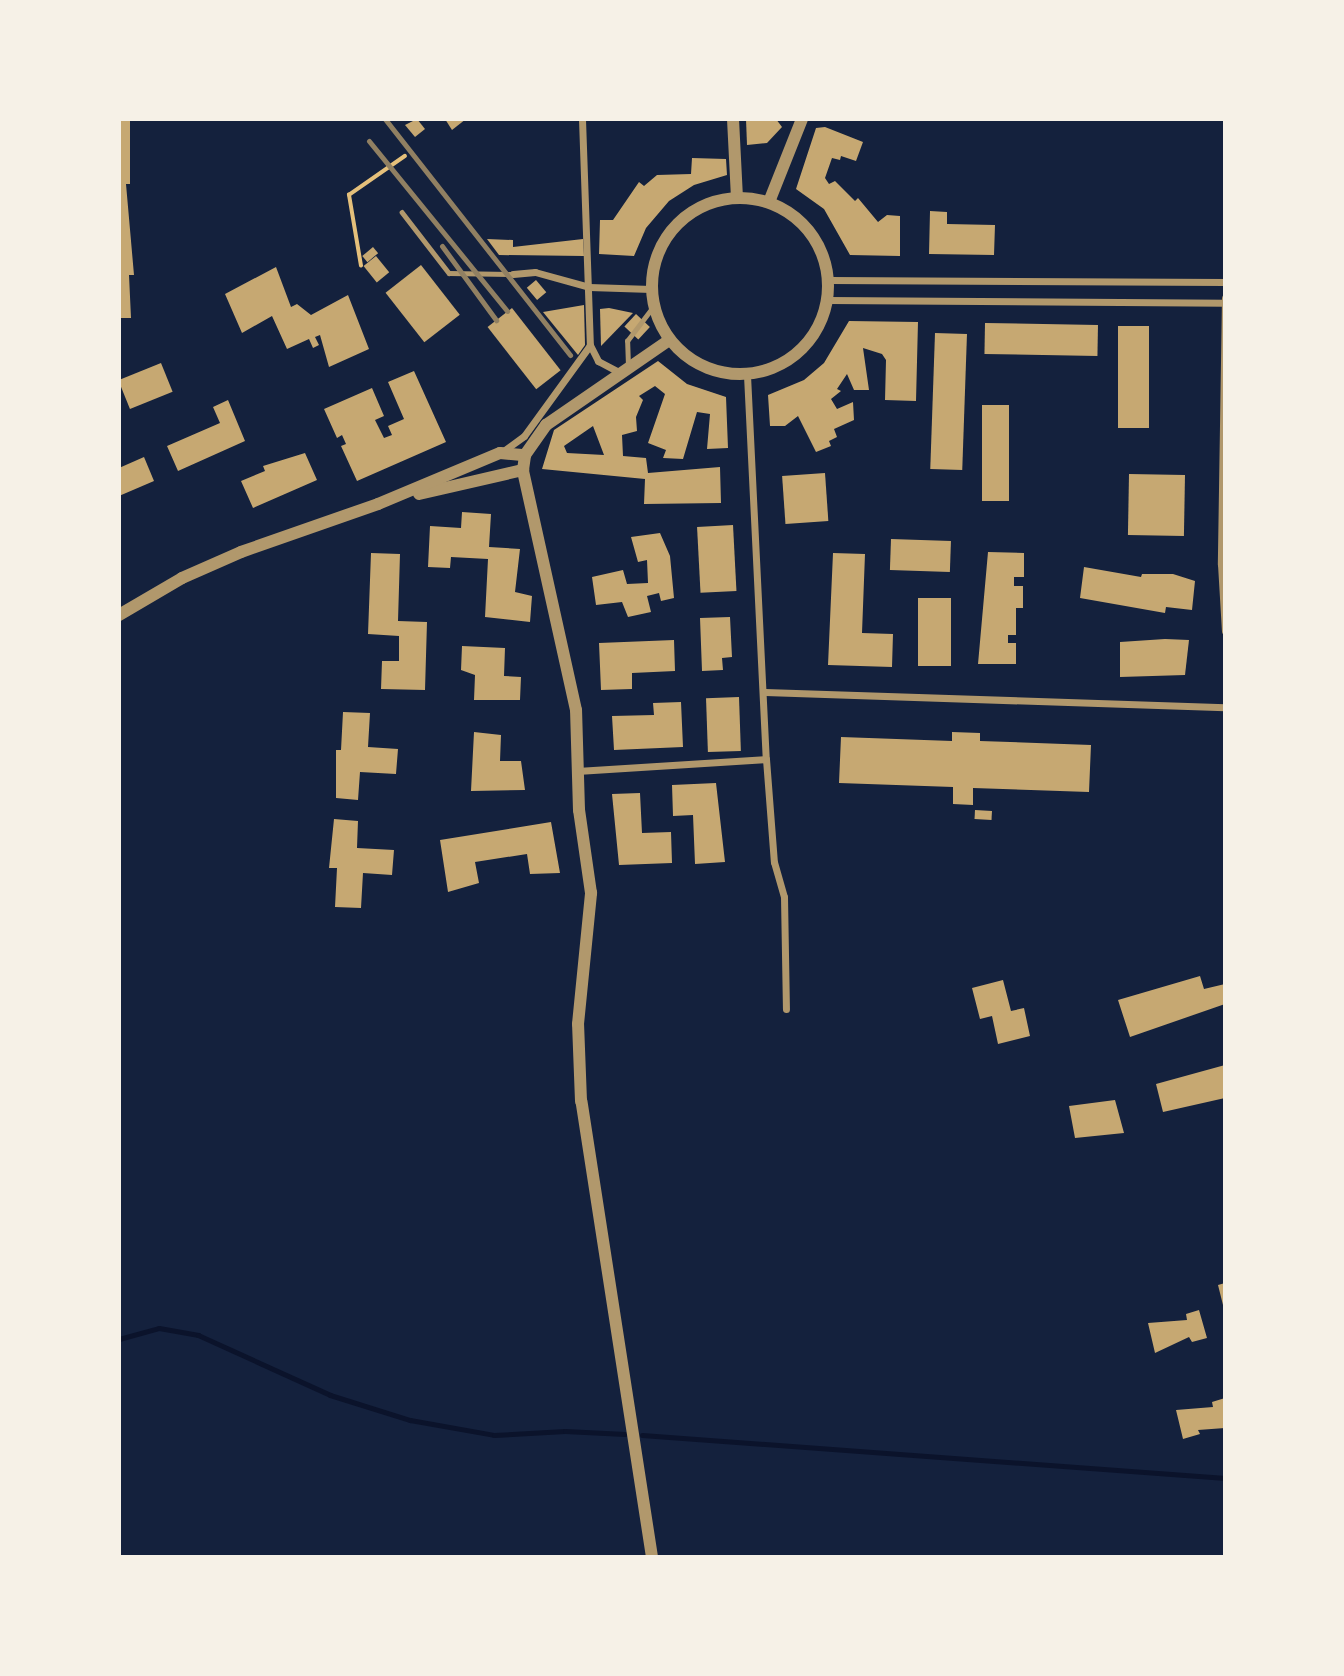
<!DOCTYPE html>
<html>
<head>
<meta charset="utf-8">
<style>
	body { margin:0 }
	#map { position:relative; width:1344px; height:1676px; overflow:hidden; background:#14213d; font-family:"Work Sans",sans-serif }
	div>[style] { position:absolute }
	.stream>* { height:5px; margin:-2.5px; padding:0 2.5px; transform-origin:2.5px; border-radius:2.5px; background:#0b132b }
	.building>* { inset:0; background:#c6a872; transform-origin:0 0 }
	.path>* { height:3.5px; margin:-1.75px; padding:0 1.75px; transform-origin:1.75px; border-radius:1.75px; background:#e5c07b }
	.service>* { height:4.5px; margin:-2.25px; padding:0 2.25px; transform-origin:2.25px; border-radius:2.25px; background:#b1986c }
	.minor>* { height:7px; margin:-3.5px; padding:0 3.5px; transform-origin:3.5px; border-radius:3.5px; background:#b1986c }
	.tertiary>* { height:12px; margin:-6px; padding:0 6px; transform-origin:6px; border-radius:6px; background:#b1986c }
	.tertiary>.ring { margin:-6px; padding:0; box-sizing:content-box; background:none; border:12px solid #b1986c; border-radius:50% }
	.rail>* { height:5px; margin:-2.5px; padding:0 2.5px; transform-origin:2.5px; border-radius:2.5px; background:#918062 }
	span { translate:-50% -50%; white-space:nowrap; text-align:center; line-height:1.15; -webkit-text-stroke:5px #f6f1e7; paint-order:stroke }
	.frame { position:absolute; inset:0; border:121px solid #f6f1e7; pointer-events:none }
</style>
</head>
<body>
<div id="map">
	<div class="stream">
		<div style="left:119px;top:1339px;width:41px;rotate:-15.4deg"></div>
		<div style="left:159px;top:1328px;width:40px;rotate:10deg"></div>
		<div style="left:198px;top:1335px;width:145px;rotate:24.4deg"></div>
		<div style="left:330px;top:1395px;width:84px;rotate:17.4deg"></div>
		<div style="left:410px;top:1420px;width:85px;rotate:10.1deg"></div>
		<div style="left:494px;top:1435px;width:71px;rotate:-3.2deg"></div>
		<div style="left:565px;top:1431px;width:60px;rotate:2.9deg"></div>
		<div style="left:642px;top:1435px;width:585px;rotate:4.22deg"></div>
	</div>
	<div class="building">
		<div style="clip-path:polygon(119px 119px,130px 119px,130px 184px,126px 184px,134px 275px,129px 275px,131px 318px,119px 318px)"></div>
		<div style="clip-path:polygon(417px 119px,425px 129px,415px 137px,405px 125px)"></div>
		<div style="clip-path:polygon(445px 119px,466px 119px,452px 130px)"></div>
		<div style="clip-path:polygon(746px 119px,776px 119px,782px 127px,767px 143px,747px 145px)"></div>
		<div style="clip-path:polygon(825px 127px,863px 142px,856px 161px,841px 156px,840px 160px,832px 158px,825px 178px,829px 184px,835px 181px,855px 201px,858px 198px,878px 222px,887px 215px,900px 216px,900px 256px,850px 255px,824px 209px,796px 189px,816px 128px)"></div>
		<div style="clip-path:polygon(692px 158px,726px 159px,727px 175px,694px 185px,669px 201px,646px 228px,634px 256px,599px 254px,600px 220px,613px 220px,639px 182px,644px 186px,657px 175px,691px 174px)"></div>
		<div style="clip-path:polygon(930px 211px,947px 212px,947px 224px,995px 225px,994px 255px,929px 254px)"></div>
		<div style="clip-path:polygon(487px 239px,513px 240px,513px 247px,583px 239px,584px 256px,499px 255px)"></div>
		<div style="left:373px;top:247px;width:8px;height:14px;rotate:50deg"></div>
		<div style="left:376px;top:256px;width:21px;height:16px;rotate:51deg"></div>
		<div style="left:421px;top:265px;width:63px;height:45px;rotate:52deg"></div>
		<div style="clip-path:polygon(276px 267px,291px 307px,297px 304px,311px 315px,348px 295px,369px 349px,329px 367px,320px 335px,315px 337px,319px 345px,313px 348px,309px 339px,287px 349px,272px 316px,242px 333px,225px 294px)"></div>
		<div style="left:536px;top:280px;width:16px;height:12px;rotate:50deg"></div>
		<div style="clip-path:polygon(584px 305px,585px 345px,578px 355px,543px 312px)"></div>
		<div style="left:512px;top:308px;width:79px;height:31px;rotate:52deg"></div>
		<div style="clip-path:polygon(609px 308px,633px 313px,601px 346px,600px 309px)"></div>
		<div style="left:636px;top:314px;width:19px;height:17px;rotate:43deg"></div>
		<div style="clip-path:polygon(849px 321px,918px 322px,916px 401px,885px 400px,886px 360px,882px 354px,863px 348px,869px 390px,854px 390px,847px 374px,837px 389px,841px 391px,831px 399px,837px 409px,853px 402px,854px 420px,834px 429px,837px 437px,829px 441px,831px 446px,816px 452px,798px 416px,785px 426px,770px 426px,768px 395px,804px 380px,824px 363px)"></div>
		<div style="left:985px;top:323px;width:113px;height:31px;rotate:1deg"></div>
		<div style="left:1118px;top:326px;width:31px;height:102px"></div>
		<div style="left:935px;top:333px;width:32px;height:136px;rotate:2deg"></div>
		<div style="clip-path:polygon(evenodd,658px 361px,687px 384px,726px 397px,728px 448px,707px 449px,710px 414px,697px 412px,683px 459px,663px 458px,666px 450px,648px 443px,665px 394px,655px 386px,639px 396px,643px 400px,636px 417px,637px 431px,622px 435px,623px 456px,646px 458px,648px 473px,720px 467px,721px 503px,644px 504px,645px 479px,542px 469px,554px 430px,658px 361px,593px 426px,604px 455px,567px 453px,564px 446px,593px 426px)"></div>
		<div style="left:161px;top:363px;width:31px;height:46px;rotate:68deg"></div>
		<div style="clip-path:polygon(414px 371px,446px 442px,357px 481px,341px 446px,346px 444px,342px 435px,337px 438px,324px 409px,372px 388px,384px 416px,375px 420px,384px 438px,392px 435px,388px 426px,404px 419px,388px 382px)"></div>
		<div style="clip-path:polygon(228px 400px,245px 441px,178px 471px,167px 446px,220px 423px,213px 407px)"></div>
		<div style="left:982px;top:405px;width:27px;height:96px"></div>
		<div style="clip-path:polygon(305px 453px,317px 480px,253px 508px,241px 481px,265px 471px,263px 466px)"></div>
		<div style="clip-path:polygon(144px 457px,154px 481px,119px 496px,119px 468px)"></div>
		<div style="left:825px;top:473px;width:48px;height:43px;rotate:86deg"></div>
		<div style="left:1129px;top:474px;width:56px;height:61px;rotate:1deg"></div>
		<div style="clip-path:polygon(462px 512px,491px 514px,489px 547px,520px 549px,515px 592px,532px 596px,530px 622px,485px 617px,488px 559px,451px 557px,450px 568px,428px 567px,430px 526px,461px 528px)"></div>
		<div style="left:733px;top:525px;width:66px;height:36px;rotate:87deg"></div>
		<div style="clip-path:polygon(660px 533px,670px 556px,674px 598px,661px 601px,659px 593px,647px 596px,651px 612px,628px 617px,622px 602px,596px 605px,592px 577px,623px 570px,627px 584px,648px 583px,647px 560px,638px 562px,631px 537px)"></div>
		<div style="left:891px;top:539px;width:60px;height:31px;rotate:2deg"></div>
		<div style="clip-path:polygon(988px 552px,1024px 553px,1024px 577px,1014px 577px,1014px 586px,1023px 586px,1023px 608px,1016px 608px,1016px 635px,1008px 635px,1008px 643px,1016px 643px,1016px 664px,978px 664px)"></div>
		<div style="clip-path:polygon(371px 553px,400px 554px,398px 621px,427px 622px,425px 690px,381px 689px,382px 661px,399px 661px,399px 636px,368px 634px)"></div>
		<div style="clip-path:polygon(833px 553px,865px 554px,862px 633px,893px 634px,892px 667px,828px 665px)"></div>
		<div style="clip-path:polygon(1084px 567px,1141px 577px,1142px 574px,1173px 574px,1195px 581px,1192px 610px,1166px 607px,1165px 613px,1080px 598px)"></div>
		<div style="left:918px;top:598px;width:33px;height:68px"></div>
		<div style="clip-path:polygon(730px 617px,732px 657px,722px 658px,723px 670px,702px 671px,700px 618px)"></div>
		<div style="clip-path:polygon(1165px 639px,1189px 640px,1185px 675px,1120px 677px,1120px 642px)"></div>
		<div style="clip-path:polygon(674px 640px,675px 671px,632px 673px,632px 689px,601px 690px,599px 643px)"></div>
		<div style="clip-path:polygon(462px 646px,505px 648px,504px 676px,521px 677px,520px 700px,474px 700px,475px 675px,461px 670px)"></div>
		<div style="left:739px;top:697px;width:54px;height:33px;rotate:88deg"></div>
		<div style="clip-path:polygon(681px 702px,683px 747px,614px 750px,612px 716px,654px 715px,653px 703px)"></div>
		<div style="clip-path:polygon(343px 712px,370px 713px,368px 747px,398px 749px,396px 774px,360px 772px,358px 800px,336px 798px,336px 750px,341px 750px)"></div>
		<div style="clip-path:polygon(474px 732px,501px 735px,500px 761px,521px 761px,525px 790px,471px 791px)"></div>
		<div style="clip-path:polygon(952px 732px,980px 733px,980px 741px,1091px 745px,1089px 792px,973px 788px,973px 805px,953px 804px,953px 787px,839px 783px,841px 737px,952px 741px)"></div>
		<div style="clip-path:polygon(716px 783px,725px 862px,695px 864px,693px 815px,673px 816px,672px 785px)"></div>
		<div style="clip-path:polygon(640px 793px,642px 833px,671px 832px,672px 863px,619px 865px,612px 794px)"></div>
		<div style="left:975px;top:810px;width:17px;height:9px;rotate:3deg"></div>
		<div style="clip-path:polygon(334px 819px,358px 821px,357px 848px,394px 850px,392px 875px,363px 873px,361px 908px,335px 907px,337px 868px,329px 868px)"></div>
		<div style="clip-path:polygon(551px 822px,560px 873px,530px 874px,527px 854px,475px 862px,479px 883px,448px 892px,440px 840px)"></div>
		<div style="clip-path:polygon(1200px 976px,1204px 989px,1225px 984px,1225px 1004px,1130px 1037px,1118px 1000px)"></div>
		<div style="clip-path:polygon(1003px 980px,1011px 1011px,1024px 1008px,1030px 1036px,998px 1044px,992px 1016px,980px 1019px,972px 988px)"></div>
		<div style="clip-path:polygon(1225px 1065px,1225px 1098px,1163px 1112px,1156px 1084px)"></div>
		<div style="clip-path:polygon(1115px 1100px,1124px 1133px,1075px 1138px,1069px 1106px)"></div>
		<div style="clip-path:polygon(1225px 1283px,1225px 1309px,1224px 1309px,1218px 1285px)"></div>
		<div style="clip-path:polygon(1199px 1310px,1207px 1338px,1192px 1342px,1189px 1337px,1155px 1353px,1148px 1323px,1187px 1320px,1186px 1314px)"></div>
		<div style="clip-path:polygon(1225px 1398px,1225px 1428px,1198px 1430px,1200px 1434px,1183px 1439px,1176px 1410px,1213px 1407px,1212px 1402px)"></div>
	</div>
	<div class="path">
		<div style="left:361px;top:266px;width:72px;rotate:-99.6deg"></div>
		<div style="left:349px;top:195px;width:68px;rotate:-34.9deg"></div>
	</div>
	<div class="service">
		<div style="left:402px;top:212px;width:77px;rotate:52.4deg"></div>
		<div style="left:449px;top:273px;width:64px;rotate:0.9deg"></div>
		<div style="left:628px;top:366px;width:25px;rotate:-92deg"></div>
		<div style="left:627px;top:341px;width:43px;rotate:-52.6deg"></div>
	</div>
	<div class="minor">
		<div style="left:582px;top:119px;width:226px;rotate:88deg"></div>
		<div style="left:590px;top:345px;width:18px;rotate:63deg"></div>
		<div style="left:598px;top:361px;width:27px;rotate:28deg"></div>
		<div style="left:513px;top:274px;width:22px;rotate:-5deg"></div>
		<div style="left:535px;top:272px;width:56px;rotate:15.5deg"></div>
		<div style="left:589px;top:287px;width:62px;rotate:1.8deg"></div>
		<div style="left:829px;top:280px;width:396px;rotate:0.3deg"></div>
		<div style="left:1225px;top:298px;width:266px;rotate:90.9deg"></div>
		<div style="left:1221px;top:564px;width:67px;rotate:86.6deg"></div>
		<div style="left:828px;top:300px;width:397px;rotate:0.4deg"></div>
		<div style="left:747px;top:375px;width:384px;rotate:87.2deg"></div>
		<div style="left:766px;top:759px;width:103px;rotate:85.6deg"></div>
		<div style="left:774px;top:862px;width:36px;rotate:74deg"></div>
		<div style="left:784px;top:897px;width:112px;rotate:89deg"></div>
		<div style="left:502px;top:452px;width:27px;rotate:-36deg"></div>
		<div style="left:524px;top:436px;width:112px;rotate:-54deg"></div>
		<div style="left:765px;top:692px;width:460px;rotate:1.9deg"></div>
		<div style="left:577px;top:771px;width:189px;rotate:-3.6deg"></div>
	</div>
	<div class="tertiary">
		<div style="left:733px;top:119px;width:79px;rotate:87.1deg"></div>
		<div class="ring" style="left:652px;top:198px;width:164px;height:164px"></div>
		<div style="left:769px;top:202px;width:89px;rotate:-68.3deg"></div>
		<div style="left:419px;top:494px;width:107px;rotate:-13deg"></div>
		<div style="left:119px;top:615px;width:73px;rotate:-30.4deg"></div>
		<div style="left:182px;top:578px;width:64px;rotate:-23.8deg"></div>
		<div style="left:241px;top:552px;width:145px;rotate:-19.3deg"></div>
		<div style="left:378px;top:504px;width:132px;rotate:-22.7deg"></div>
		<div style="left:500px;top:453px;width:25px;rotate:5deg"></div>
		<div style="left:652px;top:1557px;width:461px;rotate:-98.8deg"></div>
		<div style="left:581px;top:1101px;width:77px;rotate:-92.2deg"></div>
		<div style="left:578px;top:1024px;width:132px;rotate:-84.3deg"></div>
		<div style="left:591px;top:893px;width:84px;rotate:-98.2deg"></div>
		<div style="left:579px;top:810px;width:100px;rotate:-91.7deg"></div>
		<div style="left:576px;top:710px;width:246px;rotate:-102.5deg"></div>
		<div style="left:523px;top:470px;width:15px;rotate:-82deg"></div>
		<div style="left:525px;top:455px;width:37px;rotate:-55deg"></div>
		<div style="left:546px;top:425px;width:150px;rotate:-34.6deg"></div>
	</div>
	<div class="rail">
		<div style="left:385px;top:119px;width:300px;rotate:51.9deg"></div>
		<div style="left:369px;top:141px;width:219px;rotate:50.9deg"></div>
		<div style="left:442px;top:246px;width:92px;rotate:53.9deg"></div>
	</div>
	<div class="frame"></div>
</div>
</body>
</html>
